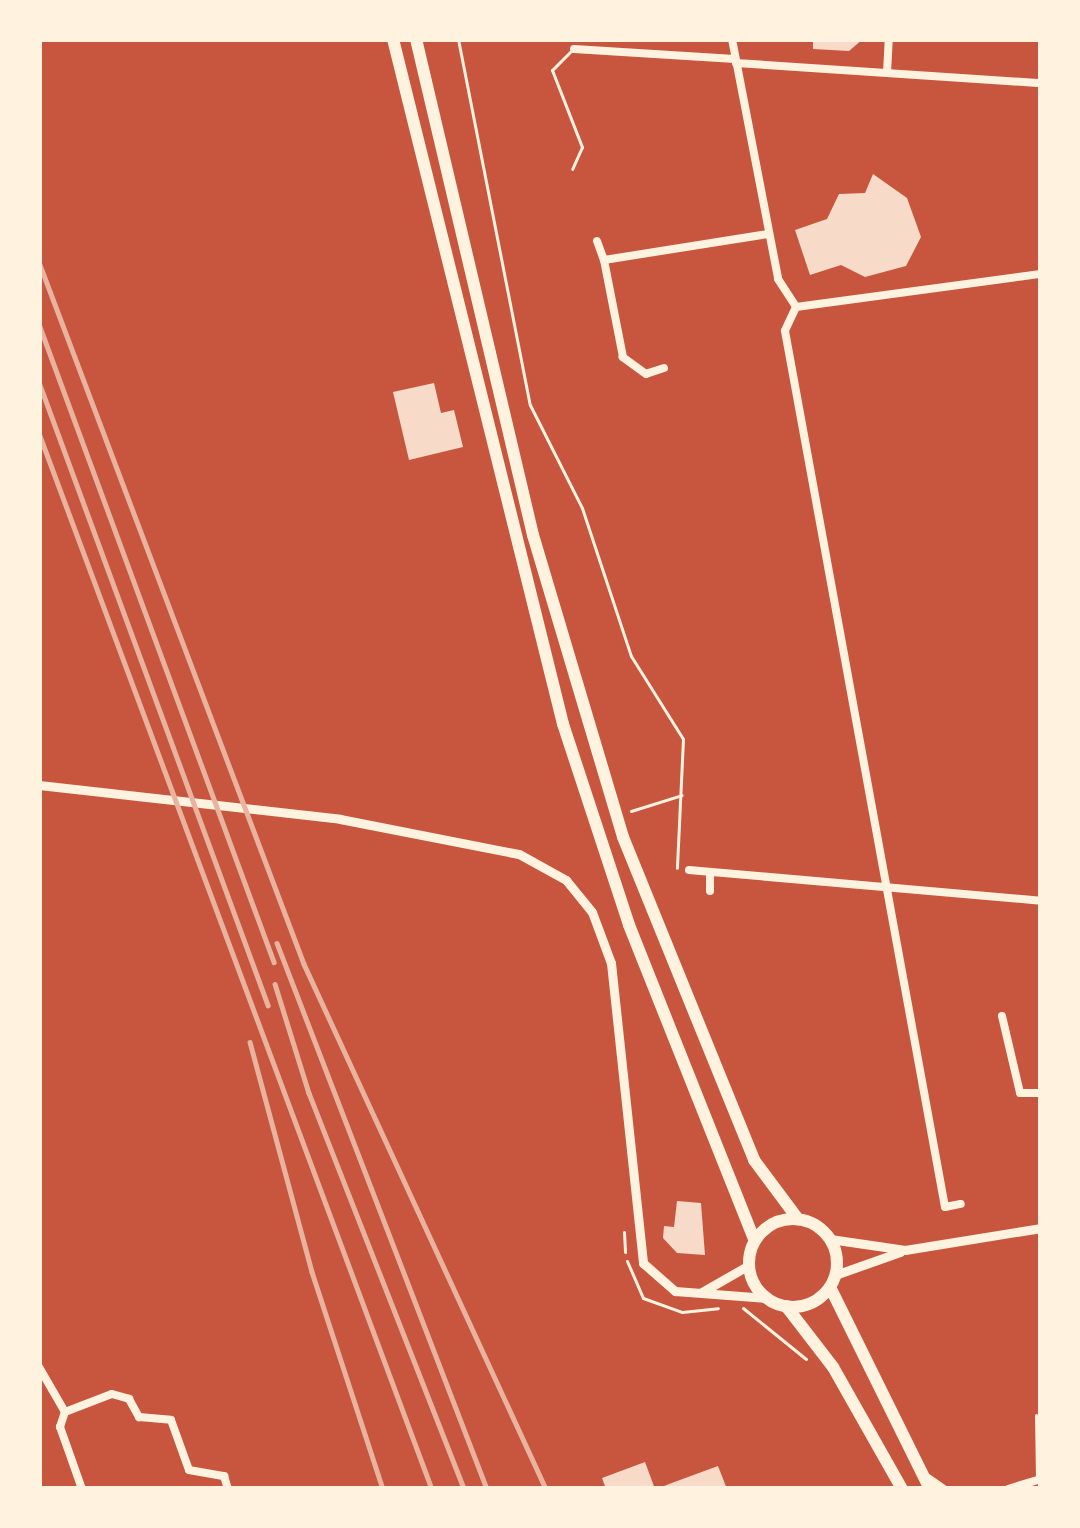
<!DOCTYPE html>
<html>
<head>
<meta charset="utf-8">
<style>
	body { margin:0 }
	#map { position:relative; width:1080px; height:1528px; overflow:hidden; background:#c8553d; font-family:"Work Sans",sans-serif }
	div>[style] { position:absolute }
	.building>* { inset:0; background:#f7dbc8 }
	.path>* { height:3px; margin:-1.5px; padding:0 1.5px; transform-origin:1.5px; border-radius:1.5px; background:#fff3e0 }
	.service>* { height:3px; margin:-1.5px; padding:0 1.5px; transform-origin:1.5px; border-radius:1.5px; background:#fff3e0 }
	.minor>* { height:8px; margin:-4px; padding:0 4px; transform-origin:4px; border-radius:4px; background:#fff3e0 }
	.tertiary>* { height:9px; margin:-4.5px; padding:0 4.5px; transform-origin:4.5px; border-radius:4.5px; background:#fff3e0 }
	.primary>* { height:12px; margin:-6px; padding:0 6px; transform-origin:6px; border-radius:6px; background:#fff3e0 }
	.primary>.ring { margin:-6px; padding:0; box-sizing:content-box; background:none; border:12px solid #fff3e0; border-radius:50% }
	.rail>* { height:4.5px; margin:-2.25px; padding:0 2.25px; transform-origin:2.25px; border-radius:2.25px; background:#e9b49f }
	span { translate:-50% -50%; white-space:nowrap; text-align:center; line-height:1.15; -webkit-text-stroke:10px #fff3e0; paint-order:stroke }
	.frame { position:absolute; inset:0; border:42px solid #fff3e0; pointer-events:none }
</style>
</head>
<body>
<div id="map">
	<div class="building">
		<div style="clip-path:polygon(813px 39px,863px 39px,849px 51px,813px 49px)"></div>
		<div style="clip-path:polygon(873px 174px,907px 198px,921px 237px,906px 266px,865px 277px,841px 265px,810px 275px,795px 230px,827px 219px,839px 194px,865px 193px)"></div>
		<div style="clip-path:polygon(434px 383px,441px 413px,454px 410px,463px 447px,409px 460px,393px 392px)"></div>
		<div style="clip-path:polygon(677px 1201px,701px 1203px,705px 1255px,677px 1253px,663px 1238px,664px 1226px,674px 1227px)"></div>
		<div style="clip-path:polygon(645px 1462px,655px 1489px,606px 1489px,602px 1478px)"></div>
		<div style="clip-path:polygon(718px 1466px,727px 1489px,657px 1489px,669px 1484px)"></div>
	</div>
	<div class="path">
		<div style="left:458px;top:39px;width:373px;rotate:78.9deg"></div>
		<div style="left:530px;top:405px;width:115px;rotate:63.2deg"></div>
		<div style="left:582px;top:508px;width:156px;rotate:71.7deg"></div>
		<div style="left:631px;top:656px;width:98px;rotate:57.9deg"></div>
		<div style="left:683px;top:739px;width:129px;rotate:92.7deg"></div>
		<div style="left:631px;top:811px;width:53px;rotate:-17.4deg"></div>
		<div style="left:624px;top:1232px;width:20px;rotate:87deg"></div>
		<div style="left:627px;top:1261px;width:40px;rotate:66.6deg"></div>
		<div style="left:643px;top:1298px;width:41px;rotate:19.7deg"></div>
		<div style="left:682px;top:1312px;width:36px;rotate:-6deg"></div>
		<div style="left:743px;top:1308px;width:81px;rotate:39deg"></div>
	</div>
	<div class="service">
		<div style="left:571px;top:51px;width:27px;rotate:135deg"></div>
		<div style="left:552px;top:70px;width:83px;rotate:68.7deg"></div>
		<div style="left:582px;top:147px;width:24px;rotate:114deg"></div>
		<div style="left:1036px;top:1415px;width:63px;rotate:89.1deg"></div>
	</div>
	<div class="minor">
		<div style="left:732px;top:39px;width:244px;rotate:79.1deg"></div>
		<div style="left:778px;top:279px;width:33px;rotate:57deg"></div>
		<div style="left:574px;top:49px;width:161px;rotate:3.6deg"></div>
		<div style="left:736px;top:63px;width:306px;rotate:3.8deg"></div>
		<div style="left:887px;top:73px;width:34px;rotate:-87deg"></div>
		<div style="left:597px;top:241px;width:20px;rotate:70deg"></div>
		<div style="left:796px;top:307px;width:26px;rotate:115deg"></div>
		<div style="left:785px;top:331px;width:890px;rotate:79.65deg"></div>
		<div style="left:945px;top:1207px;width:16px;rotate:-11deg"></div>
		<div style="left:796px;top:307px;width:247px;rotate:-7.7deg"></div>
		<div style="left:664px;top:368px;width:19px;rotate:162deg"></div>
		<div style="left:646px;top:374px;width:29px;rotate:-144deg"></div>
		<div style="left:623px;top:357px;width:99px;rotate:-101.1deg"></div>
		<div style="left:604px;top:260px;width:167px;rotate:-9deg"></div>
		<div style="left:689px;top:870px;width:353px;rotate:5deg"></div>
		<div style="left:710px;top:872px;width:19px;rotate:90deg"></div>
		<div style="left:1002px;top:1016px;width:79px;rotate:76.8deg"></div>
		<div style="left:1020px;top:1093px;width:21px"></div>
		<div style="left:39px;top:1367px;width:52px;rotate:60deg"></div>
		<div style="left:928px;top:1478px;width:19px;rotate:35deg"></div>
		<div style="left:82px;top:1489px;width:66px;rotate:-109.5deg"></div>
		<div style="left:60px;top:1427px;width:16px;rotate:-72deg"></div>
		<div style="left:65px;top:1412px;width:50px;rotate:-21deg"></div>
		<div style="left:112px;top:1394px;width:18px;rotate:16deg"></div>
		<div style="left:129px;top:1399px;width:21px;rotate:61deg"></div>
		<div style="left:139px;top:1417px;width:32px;rotate:5deg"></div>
		<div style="left:171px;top:1420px;width:53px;rotate:70.2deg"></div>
		<div style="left:189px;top:1470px;width:36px;rotate:10deg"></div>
		<div style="left:224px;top:1476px;width:14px;rotate:73deg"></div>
		<div style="left:1008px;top:1489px;width:34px;rotate:-17deg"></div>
	</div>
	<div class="tertiary">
		<div style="left:39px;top:785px;width:303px;rotate:6.4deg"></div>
		<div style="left:340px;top:819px;width:182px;rotate:11.1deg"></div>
		<div style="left:519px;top:854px;width:54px;rotate:29deg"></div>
		<div style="left:566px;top:880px;width:41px;rotate:50.9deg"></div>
		<div style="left:592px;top:912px;width:54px;rotate:69.6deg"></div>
		<div style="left:611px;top:963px;width:302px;rotate:83.9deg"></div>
		<div style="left:643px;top:1263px;width:43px;rotate:41.2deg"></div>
		<div style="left:675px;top:1291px;width:91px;rotate:4.4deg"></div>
		<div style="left:830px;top:1239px;width:76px;rotate:8.3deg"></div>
		<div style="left:905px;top:1250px;width:138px;rotate:-9.2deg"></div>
		<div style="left:835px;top:1275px;width:69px;rotate:-19.5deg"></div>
		<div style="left:702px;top:1292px;width:54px;rotate:-29.9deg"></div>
	</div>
	<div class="primary">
		<div style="left:393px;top:39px;width:706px;rotate:76.06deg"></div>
		<div style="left:563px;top:724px;width:212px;rotate:71.8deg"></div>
		<div style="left:629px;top:925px;width:340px;rotate:68.3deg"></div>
		<div style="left:416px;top:39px;width:510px;rotate:76.73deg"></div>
		<div style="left:533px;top:535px;width:315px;rotate:73.4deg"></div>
		<div style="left:623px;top:837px;width:349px;rotate:67.9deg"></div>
		<div style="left:754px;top:1160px;width:74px;rotate:53.3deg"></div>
		<div class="ring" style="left:749px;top:1219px;width:76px;height:76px"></div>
		<div style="left:830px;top:1287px;width:225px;rotate:63.7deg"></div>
		<div style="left:786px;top:1306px;width:77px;rotate:52.4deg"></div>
		<div style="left:833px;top:1367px;width:140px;rotate:60.5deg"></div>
	</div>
	<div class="rail">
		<div style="left:39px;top:262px;width:750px;rotate:69.32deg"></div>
		<div style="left:304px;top:964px;width:578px;rotate:65.25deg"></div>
		<div style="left:39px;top:324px;width:680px;rotate:69.78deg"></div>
		<div style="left:39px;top:382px;width:664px;rotate:69.82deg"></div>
		<div style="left:39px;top:433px;width:1127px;rotate:69.59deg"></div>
		<div style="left:277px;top:943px;width:585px;rotate:68.96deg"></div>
		<div style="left:275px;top:984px;width:114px;rotate:72.7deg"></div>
		<div style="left:309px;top:1093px;width:425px;rotate:68.6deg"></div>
		<div style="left:250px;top:1042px;width:238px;rotate:74.9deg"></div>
		<div style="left:312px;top:1272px;width:228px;rotate:71.9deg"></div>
	</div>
	<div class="frame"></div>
</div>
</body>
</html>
